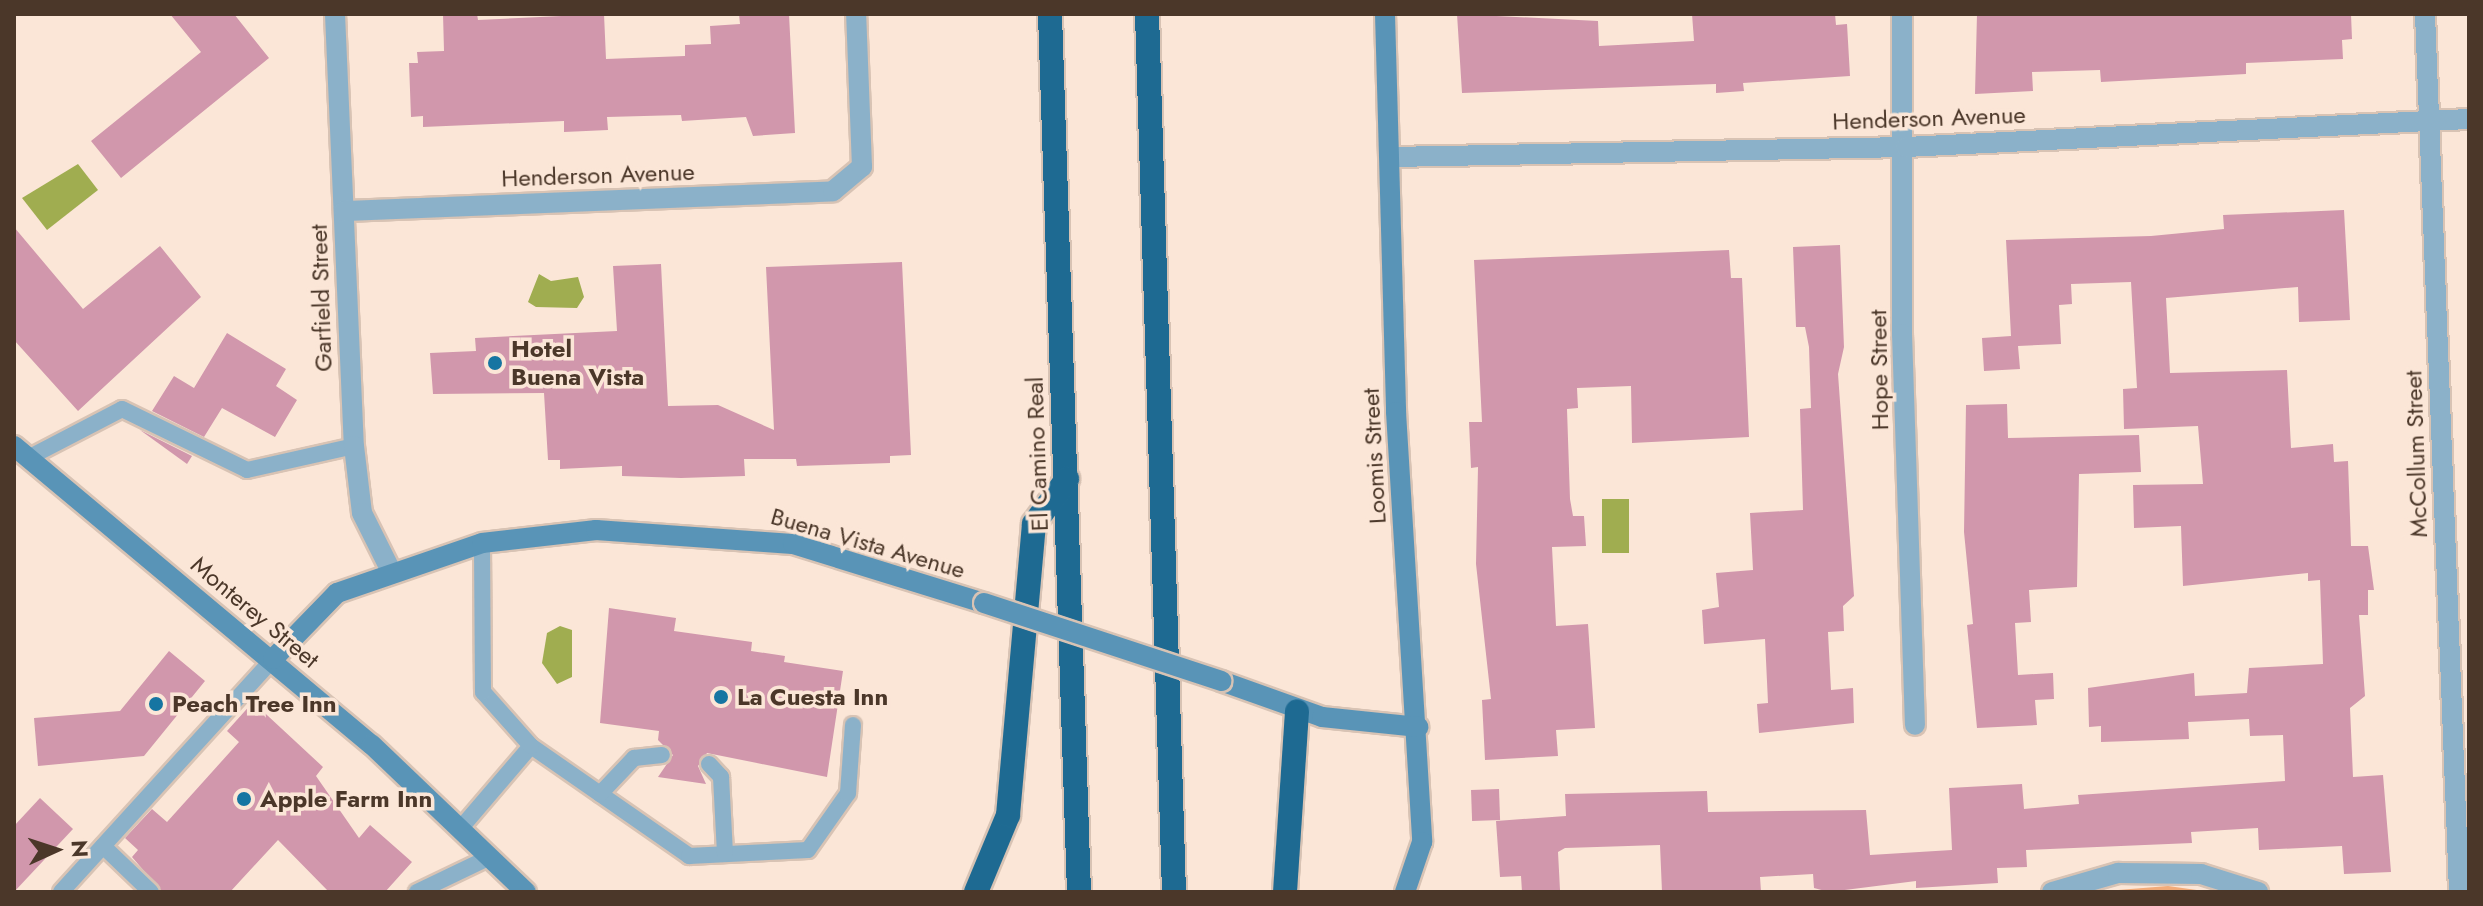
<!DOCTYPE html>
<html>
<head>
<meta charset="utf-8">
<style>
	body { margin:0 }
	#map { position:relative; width:2483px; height:906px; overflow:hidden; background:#fbe6d7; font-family:Jost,sans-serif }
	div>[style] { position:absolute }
	.green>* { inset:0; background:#f2ab79 }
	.water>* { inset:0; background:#a0ad50; transform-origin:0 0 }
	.building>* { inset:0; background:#d197ac; transform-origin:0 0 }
	.roads { filter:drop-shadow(2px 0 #d8c3b4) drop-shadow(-2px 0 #d8c3b4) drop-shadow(0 2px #d8c3b4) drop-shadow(0 -2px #d8c3b4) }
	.lane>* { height:16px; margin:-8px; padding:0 8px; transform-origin:8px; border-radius:8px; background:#8bb1c9 }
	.street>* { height:20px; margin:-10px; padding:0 10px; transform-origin:10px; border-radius:10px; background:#8bb1c9 }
	.secondary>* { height:20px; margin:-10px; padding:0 10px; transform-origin:10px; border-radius:10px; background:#5994b7 }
	.highway>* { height:24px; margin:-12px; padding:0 12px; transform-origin:12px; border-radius:12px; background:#1e6a92 }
	.bridges { filter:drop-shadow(2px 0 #d8c3b4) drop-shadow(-2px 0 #d8c3b4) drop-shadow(0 2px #d8c3b4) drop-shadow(0 -2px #d8c3b4) }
	.secondary-bridge>* { height:20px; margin:-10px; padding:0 10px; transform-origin:10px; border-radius:10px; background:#5994b7 }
	.dots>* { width:22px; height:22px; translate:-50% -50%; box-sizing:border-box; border:4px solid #fbe6d7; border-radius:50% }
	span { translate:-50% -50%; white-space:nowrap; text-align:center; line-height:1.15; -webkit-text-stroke:7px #fbe6d7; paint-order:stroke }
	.street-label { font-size:24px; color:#4b3729 }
	.poi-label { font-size:24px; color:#4b3729; font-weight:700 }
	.left { translate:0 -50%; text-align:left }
	.frame { position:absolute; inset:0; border:16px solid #4b3729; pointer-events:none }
	.north { position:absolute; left:16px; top:810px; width:80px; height:80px; -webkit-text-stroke:6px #fbe6d7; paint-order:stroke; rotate:87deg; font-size:22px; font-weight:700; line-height:32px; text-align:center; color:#4b3729 }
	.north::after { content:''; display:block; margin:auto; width:28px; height:36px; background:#4b3729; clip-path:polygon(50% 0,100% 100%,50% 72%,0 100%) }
</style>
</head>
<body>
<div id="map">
	<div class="green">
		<div style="clip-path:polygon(2168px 886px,2211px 892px,2093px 892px)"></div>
	</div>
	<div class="water">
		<div style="clip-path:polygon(78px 164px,98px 190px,47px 230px,22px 198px)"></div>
		<div style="clip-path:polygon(539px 274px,551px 281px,578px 277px,584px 297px,577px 308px,536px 307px,528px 302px)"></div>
		<div style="left:1602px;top:499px;width:27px;height:54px"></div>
		<div style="clip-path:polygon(560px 626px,572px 630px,572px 677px,557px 684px,542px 663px,547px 633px)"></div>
	</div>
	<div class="building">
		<div style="clip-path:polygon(170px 14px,234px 14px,269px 58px,121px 178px,91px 141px,201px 52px)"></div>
		<div style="clip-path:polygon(443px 14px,477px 14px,478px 20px,604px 14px,606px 59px,685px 56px,685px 45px,711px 44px,710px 26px,740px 24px,739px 14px,789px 14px,795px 133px,753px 136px,746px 117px,682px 121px,681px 115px,607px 117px,608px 130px,564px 132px,564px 121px,423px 127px,423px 116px,411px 117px,409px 63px,418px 63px,417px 52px,444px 51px)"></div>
		<div style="clip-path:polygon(1457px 14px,1598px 21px,1599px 46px,1694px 41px,1692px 14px,1835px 14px,1836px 25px,1847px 24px,1850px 76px,1743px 83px,1744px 91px,1716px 93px,1716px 84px,1462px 93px)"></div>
		<div style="clip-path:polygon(1977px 14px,2351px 14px,2352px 39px,2342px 40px,2343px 59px,2246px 63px,2246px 74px,2101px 82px,2100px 70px,2032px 72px,2033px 91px,1975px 94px)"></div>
		<div style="clip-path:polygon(2344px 210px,2350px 320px,2299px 322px,2298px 287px,2166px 298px,2170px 373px,2287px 370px,2291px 448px,2333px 444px,2334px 462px,2348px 461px,2351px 546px,2368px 546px,2374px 590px,2368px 590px,2368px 615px,2359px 615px,2365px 696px,2350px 708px,2353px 777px,2383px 775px,2391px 872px,2344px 874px,2342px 846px,2259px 850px,2258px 828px,2191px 832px,2192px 843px,2026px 850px,2027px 867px,1997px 868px,1998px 883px,1916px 888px,1916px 881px,1829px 892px,1814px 888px,1813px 874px,1760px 877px,1761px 892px,1662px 892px,1660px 845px,1565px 848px,1558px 852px,1560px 890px,1552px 892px,1522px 892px,1521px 876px,1500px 877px,1496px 821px,1566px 816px,1565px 794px,1707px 791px,1708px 812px,1866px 810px,1870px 855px,1952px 850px,1949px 788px,2022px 784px,2024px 809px,2079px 804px,2078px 795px,2285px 781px,2283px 735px,2250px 736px,2249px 719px,2188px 722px,2189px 739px,2101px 742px,2101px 726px,2089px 727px,2088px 688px,2194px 673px,2195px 696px,2247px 693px,2249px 668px,2323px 664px,2320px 580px,2308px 581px,2308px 573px,2183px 586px,2181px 526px,2134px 528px,2133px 485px,2203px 484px,2198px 426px,2124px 429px,2123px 389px,2137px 388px,2131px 282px,2071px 284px,2072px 304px,2059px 305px,2061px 344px,2018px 346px,2020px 369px,1984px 371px,1982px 338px,2011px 336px,2006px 240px,2151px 236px,2224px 229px,2223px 215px)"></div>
		<div style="clip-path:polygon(14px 227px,83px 309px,160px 246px,201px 297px,78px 411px,14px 340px)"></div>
		<div style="clip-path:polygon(1840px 245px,1844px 347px,1838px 374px,1854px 596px,1843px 606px,1844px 631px,1828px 632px,1831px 690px,1853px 688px,1854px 723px,1759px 733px,1757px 704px,1768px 703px,1765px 639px,1704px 644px,1702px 610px,1719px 607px,1716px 573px,1753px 570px,1750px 513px,1803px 510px,1800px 409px,1811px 408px,1809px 347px,1805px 327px,1796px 327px,1793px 247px)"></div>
		<div style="clip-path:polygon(1729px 250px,1731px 278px,1742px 278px,1749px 437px,1632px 443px,1631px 386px,1577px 388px,1578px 408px,1567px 409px,1570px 499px,1573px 516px,1584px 516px,1586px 546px,1552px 547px,1556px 626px,1588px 624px,1595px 728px,1556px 730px,1558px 756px,1485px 760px,1482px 700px,1491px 699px,1476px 564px,1478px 467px,1471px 468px,1469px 422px,1482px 422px,1474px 260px)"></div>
		<div style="clip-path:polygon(902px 262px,911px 455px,890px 456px,890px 463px,797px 466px,796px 459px,744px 459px,745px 476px,681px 478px,622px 476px,622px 466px,560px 469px,560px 460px,548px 460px,544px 393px,433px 394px,430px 353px,476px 351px,475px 338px,617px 331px,613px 266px,661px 264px,668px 406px,718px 405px,774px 430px,766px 267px)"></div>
		<div style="clip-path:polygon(227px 333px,286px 369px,276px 386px,297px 400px,275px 437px,222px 408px,204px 437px,152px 411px,174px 376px,194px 388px)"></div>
		<div style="clip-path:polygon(2007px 404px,2008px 438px,2139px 435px,2141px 472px,2079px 474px,2077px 587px,2029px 590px,2031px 622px,2015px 623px,2018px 675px,2053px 673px,2054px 699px,2035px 700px,2037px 725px,1977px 728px,1967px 625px,1973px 624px,1964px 532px,1966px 405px)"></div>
		<div style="clip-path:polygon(140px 430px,192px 456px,187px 464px)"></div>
		<div style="clip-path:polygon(609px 608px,676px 618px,674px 631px,752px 642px,751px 651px,785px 656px,784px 662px,843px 671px,827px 777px,707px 753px,698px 766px,706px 784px,658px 777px,673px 755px,658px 740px,659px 731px,600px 723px)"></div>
		<div style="clip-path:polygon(169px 651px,205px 681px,144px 756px,38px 766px,34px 718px,120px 711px)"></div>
		<div style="clip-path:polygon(253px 702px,323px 767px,316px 776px,359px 838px,370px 825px,412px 862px,385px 892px,329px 892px,278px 840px,230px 892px,162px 892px,132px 857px,138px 850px,125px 838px,152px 809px,167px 822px,239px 742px,227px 731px)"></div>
		<div style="left:1499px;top:789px;width:31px;height:28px;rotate:88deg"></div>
		<div style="clip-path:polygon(40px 798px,73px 829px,14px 892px,14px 826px)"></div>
	</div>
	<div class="roads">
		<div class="lane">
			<div style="left:28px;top:458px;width:106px;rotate:-27.5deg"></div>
			<div style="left:122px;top:409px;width:139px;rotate:26deg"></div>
			<div style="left:247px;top:470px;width:110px;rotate:-12.6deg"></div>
			<div style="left:531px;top:746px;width:193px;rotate:34.8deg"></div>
			<div style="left:689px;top:856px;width:119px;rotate:-2.9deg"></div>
			<div style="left:808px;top:850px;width:70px;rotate:-54.9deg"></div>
			<div style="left:848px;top:793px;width:68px;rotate:-85.8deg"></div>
			<div style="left:709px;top:764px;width:18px;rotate:47deg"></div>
			<div style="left:721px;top:777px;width:77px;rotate:87deg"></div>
			<div style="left:600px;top:794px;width:50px;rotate:-46.6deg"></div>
			<div style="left:634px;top:758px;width:28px;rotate:-6deg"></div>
			<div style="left:460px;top:829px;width:109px;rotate:-49.5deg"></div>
			<div style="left:531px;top:746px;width:72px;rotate:-131.6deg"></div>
			<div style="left:483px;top:692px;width:149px;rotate:-90.4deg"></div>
			<div style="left:103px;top:846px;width:66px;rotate:43.8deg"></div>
			<div style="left:61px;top:892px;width:315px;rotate:-47.7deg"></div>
			<div style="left:417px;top:892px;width:81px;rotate:-25.6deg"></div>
		</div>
		<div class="street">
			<div style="left:335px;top:14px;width:432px;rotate:87.5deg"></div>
			<div style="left:354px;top:446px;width:67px;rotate:83.2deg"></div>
			<div style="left:362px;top:513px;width:67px;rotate:63.4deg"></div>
			<div style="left:1902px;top:14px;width:320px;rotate:90deg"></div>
			<div style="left:1902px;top:334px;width:391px;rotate:88.1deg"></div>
			<div style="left:2425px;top:14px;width:879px;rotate:87.78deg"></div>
			<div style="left:1391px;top:157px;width:515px;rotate:-1.11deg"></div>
			<div style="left:1906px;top:147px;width:564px;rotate:-2.85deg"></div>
			<div style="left:344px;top:211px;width:489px;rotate:-2.3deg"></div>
			<div style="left:833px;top:191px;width:38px;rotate:-40deg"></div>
			<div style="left:862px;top:167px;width:153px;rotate:-92.2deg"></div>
			<div style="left:2052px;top:892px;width:69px;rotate:-16.1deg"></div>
			<div style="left:2118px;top:873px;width:83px;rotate:0.7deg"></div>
			<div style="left:2201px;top:874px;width:60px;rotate:17.5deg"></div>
		</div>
		<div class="secondary">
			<div style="left:1385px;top:14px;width:398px;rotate:88.4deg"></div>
			<div style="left:1396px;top:412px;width:431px;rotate:86.5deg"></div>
			<div style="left:1422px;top:842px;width:53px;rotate:108.8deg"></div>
			<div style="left:14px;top:446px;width:466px;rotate:39.9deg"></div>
			<div style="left:372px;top:745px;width:213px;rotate:43.7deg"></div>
			<div style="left:273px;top:659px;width:92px;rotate:-45.9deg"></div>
			<div style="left:337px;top:593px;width:153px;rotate:-19deg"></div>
			<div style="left:482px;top:543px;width:115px;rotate:-6.5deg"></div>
			<div style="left:596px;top:530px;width:197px;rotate:4.1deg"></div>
			<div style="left:793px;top:544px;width:200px;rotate:17.2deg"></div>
			<div style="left:1221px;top:681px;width:107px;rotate:19.6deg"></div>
			<div style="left:1322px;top:717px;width:97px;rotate:5.9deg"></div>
		</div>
		<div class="highway">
			<div style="left:1050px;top:14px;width:878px;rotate:88.11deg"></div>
			<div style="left:1147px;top:14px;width:878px;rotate:88.24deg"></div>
			<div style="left:976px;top:892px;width:83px;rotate:-67.4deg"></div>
			<div style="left:1008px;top:815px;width:292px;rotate:-84.9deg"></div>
			<div style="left:1034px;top:524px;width:56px;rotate:-53.7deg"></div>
			<div style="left:1285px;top:892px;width:181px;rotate:-86.2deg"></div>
		</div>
	</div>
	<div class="bridges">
		<div class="secondary-bridge">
			<div style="left:984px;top:603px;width:250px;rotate:18.2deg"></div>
		</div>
	</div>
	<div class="dots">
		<div style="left:495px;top:363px;background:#1675a2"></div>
		<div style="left:721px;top:697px;background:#1675a2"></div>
		<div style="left:156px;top:704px;background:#1675a2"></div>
		<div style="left:244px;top:799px;background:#1675a2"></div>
	</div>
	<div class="street-label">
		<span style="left:1929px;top:118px;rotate:-2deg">Henderson Avenue</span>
		<span style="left:598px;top:175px;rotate:-2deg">Henderson Avenue</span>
		<span style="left:321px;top:298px;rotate:-92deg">Garfield Street</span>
		<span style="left:1879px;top:370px;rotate:-91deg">Hope Street</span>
		<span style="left:1037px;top:454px;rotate:-92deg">El Camino Real</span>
		<span style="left:2416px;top:454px;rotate:-92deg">McCollum Street</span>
		<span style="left:1374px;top:456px;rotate:-93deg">Loomis Street</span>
		<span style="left:868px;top:543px;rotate:16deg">Buena Vista Avenue</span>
		<span style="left:255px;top:612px;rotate:40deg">Monterey Street</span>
	</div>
	<div class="poi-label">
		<span class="left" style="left:511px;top:363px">Hotel<br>Buena Vista</span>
		<span class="left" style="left:737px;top:697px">La Cuesta Inn</span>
		<span class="left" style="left:172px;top:704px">Peach Tree Inn</span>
		<span class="left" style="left:260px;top:799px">Apple Farm Inn</span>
	</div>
	<div class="frame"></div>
	<div class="north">N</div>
</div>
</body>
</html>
